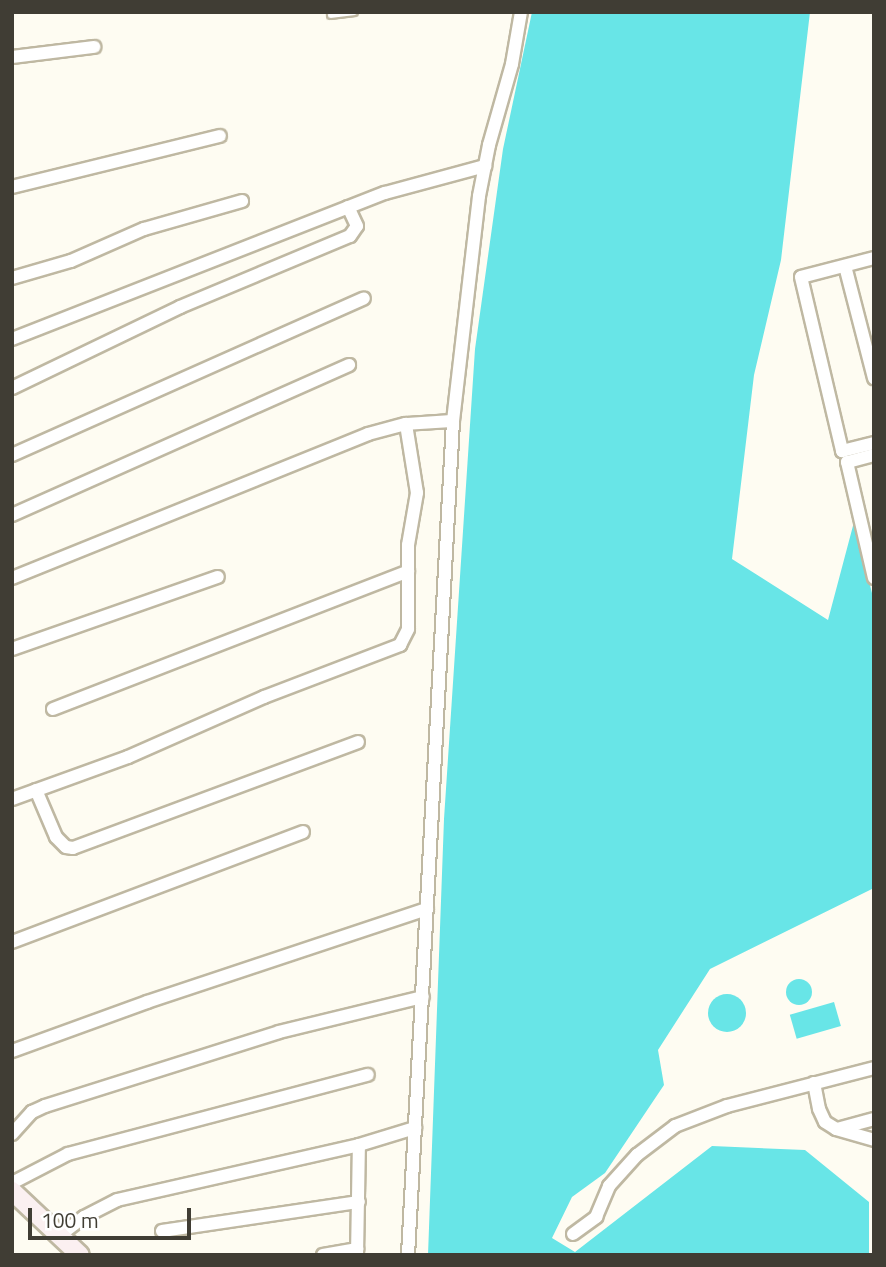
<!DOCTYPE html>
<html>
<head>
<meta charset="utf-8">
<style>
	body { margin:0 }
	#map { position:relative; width:886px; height:1267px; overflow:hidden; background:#fefcf2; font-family:"Titillium Web",sans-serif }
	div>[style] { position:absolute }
	.water>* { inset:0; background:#68e5e7; transform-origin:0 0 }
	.round { border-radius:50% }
	.roads { filter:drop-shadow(2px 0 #bfb8a2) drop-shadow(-2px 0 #bfb8a2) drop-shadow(0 2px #bfb8a2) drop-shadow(0 -2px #bfb8a2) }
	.lane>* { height:6px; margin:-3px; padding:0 3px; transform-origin:3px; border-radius:3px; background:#fff }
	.street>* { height:12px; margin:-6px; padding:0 6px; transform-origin:6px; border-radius:6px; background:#fff }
	.secondary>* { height:18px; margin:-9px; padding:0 9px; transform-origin:9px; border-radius:9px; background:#fbf0f1 }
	span { translate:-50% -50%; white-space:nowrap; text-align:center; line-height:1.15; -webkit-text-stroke:5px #fff; paint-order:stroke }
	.frame { position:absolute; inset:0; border:14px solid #403d34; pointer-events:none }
	.scale { position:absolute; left:28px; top:1208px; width:163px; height:32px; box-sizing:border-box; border:4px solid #403d34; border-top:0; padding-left:9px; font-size:21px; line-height:24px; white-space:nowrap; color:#403d34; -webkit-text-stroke:5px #fff; paint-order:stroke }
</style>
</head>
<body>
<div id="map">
	<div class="water">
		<div style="clip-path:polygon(532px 12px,810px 12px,781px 260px,754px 375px,732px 559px,828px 620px,854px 522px,874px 601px,874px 888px,710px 969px,658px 1050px,664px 1085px,605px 1173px,572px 1197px,552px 1238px,575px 1252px,712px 1146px,805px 1150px,869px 1202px,869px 1255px,428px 1255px,444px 819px,475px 349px,503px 149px)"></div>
		<div class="round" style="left:786px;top:979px;width:26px;height:26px"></div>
		<div class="round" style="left:708px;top:994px;width:38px;height:38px"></div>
		<div style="left:834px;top:1002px;width:25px;height:46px;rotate:74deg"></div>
	</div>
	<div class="roads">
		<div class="lane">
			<div style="left:331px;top:15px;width:23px;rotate:-7deg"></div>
		</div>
		<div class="street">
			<div style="left:12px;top:57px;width:83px;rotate:-7deg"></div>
			<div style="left:12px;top:187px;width:214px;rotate:-13.8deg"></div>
			<div style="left:874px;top:258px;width:75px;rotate:165.4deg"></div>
			<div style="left:801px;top:277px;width:179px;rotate:76.7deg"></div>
			<div style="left:842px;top:451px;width:33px;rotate:-14deg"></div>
			<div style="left:845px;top:266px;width:116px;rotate:75.5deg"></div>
			<div style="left:12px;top:278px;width:61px;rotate:-16.1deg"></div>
			<div style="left:71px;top:261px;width:80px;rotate:-23.7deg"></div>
			<div style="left:144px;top:229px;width:102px;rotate:-15.9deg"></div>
			<div style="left:12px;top:339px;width:401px;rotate:-21.4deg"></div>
			<div style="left:385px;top:193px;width:104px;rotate:-15.1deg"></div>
			<div style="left:12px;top:388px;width:187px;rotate:-25.7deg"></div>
			<div style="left:180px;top:307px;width:184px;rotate:-22.7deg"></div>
			<div style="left:350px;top:236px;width:12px;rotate:-55deg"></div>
			<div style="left:357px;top:226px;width:21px;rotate:-115deg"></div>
			<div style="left:12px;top:455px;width:385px;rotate:-24deg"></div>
			<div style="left:874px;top:455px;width:28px;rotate:165deg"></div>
			<div style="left:847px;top:462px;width:119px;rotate:76.9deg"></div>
			<div style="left:12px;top:515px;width:369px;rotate:-24deg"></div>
			<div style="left:12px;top:578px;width:384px;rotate:-22deg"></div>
			<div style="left:368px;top:434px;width:39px;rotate:-15deg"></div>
			<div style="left:406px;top:424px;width:47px;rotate:-3.7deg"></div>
			<div style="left:12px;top:649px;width:218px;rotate:-19.3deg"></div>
			<div style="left:53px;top:709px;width:381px;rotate:-21.2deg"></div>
			<div style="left:36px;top:790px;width:51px;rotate:66.9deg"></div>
			<div style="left:56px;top:837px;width:14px;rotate:45deg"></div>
			<div style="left:66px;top:847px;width:7px;rotate:8deg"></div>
			<div style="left:73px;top:848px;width:304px;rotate:-20.4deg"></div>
			<div style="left:12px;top:799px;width:123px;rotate:-19.9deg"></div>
			<div style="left:128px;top:757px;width:149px;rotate:-23.8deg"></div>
			<div style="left:264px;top:697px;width:146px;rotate:-20.9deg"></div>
			<div style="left:400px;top:645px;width:18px;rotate:-63deg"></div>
			<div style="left:408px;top:629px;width:84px;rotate:-90deg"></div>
			<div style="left:408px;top:545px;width:53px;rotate:-80.2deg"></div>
			<div style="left:417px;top:493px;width:70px;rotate:-99.1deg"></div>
			<div style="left:12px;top:942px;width:311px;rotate:-20.7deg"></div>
			<div style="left:12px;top:1051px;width:144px;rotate:-19.9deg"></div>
			<div style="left:147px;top:1002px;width:295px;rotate:-18.4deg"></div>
			<div style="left:814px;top:1083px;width:26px;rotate:79deg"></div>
			<div style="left:819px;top:1109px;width:14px;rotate:65deg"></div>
			<div style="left:825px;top:1122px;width:13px;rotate:32deg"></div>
			<div style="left:836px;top:1129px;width:40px;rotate:16deg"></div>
			<div style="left:837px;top:1129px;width:38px;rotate:-15deg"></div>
			<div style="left:12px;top:1134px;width:30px;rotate:-48deg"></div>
			<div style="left:32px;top:1112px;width:14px;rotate:-25deg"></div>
			<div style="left:45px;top:1106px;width:245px;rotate:-17.5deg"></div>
			<div style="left:279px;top:1032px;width:148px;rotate:-13.7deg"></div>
			<div style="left:12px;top:1183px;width:63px;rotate:-27.4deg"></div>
			<div style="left:68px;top:1154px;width:310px;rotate:-14.8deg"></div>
			<div style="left:162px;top:1231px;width:199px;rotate:-8.4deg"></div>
			<div style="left:573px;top:1234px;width:29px;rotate:-36deg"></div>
			<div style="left:596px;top:1217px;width:34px;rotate:-67deg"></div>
			<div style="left:609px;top:1186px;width:42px;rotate:-47.9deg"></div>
			<div style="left:637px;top:1155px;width:48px;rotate:-37.3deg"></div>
			<div style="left:675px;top:1126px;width:56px;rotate:-21deg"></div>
			<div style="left:727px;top:1106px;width:152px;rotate:-14.5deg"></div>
			<div style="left:60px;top:1235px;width:30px;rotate:-37deg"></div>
			<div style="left:84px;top:1217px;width:37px;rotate:-27deg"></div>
			<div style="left:117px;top:1200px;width:248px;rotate:-12.8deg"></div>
			<div style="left:359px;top:1145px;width:59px;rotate:-16.9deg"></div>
			<div style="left:323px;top:1255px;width:35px;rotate:-10deg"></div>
			<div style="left:357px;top:1255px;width:110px;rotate:-89deg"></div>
			<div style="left:408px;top:1255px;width:835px;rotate:-86.91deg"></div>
			<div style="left:453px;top:421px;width:226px;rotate:-83.4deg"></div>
			<div style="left:479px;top:196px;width:52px;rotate:-78.9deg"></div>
			<div style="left:489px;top:145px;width:84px;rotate:-74.1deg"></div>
			<div style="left:512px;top:64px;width:53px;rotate:-80.2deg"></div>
		</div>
		<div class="secondary">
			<div style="left:12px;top:1191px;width:93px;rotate:43.3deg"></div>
		</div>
	</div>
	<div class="frame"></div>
	<div class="scale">100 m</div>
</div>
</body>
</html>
